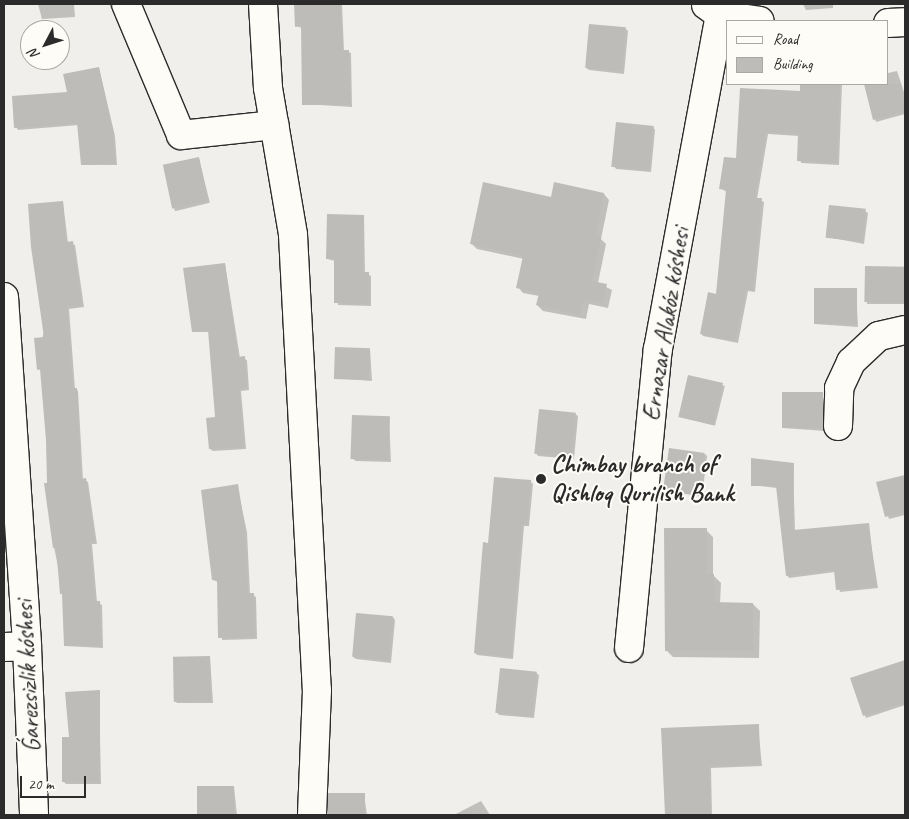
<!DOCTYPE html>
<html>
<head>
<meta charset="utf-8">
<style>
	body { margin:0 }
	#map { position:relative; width:909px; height:819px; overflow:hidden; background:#f0efeb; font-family:Caveat,sans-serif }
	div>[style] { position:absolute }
	.shadow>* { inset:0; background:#0003; transform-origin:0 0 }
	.building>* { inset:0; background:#bdbcb8; transform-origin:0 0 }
	.roads { filter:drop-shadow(1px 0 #2b2b2b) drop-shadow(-1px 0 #2b2b2b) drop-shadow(0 1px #2b2b2b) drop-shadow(0 -1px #2b2b2b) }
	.minor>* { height:28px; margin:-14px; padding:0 14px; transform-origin:14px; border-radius:14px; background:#fdfcf7 }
	.dots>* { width:14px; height:14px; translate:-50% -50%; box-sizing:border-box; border:2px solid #fdfcf7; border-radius:50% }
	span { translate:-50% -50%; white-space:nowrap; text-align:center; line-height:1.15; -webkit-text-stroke:4px #fdfcf7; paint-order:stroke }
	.street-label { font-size:25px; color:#2b2b2b }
	.poi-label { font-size:25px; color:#2b2b2b; font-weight:700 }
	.left { translate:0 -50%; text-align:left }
	.frame { position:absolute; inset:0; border:5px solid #2b2b2b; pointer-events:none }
	.legend { position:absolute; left:726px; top:20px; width:162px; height:65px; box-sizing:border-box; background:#fdfcf7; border:1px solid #a9a8a5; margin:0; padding:6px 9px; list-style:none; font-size:15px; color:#2b2b2b }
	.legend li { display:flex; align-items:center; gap:10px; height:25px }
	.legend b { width:25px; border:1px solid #a9a8a5 }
	.north { position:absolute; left:20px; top:20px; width:50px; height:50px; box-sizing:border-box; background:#fdfcf7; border:1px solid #a9a8a5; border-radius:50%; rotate:230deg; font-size:14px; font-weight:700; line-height:20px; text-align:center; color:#2b2b2b }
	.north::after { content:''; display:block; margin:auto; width:18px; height:22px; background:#2b2b2b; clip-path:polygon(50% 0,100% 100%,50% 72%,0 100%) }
	.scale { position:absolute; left:20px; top:776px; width:66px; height:22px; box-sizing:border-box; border:2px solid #2b2b2b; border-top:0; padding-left:6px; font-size:15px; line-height:18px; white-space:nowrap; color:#2b2b2b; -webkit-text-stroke:4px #fdfcf7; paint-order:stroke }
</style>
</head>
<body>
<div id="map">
	<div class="shadow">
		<div style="clip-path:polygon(38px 4px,74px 4px,75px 17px,42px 19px)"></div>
		<div style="clip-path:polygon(295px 4px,342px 4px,344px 51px,351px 53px,352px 107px,303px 104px,302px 28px,296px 26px)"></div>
		<div style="clip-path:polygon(803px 4px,833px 4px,833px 8px,806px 10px)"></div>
		<div style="clip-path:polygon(626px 29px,628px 31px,624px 74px,589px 70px,586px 68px)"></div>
		<div style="clip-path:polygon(99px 68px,115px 136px,117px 165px,82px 165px,79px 125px,18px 130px,16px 127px,68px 93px)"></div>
		<div style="clip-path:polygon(897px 71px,905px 95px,905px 114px,876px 122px,865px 84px,888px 84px,888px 73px)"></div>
		<div style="clip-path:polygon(802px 84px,842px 84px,839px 165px,801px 163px,799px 136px,768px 134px,757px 199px,764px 202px,755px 292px,748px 291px,738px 343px,703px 336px,701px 333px,717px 295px,727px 192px,720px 188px,737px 160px,801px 93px)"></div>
		<div style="clip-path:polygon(653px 127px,655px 130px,651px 172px,616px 169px,614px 166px)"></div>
		<div style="left:199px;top:159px;width:45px;height:36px;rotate:76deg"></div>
		<div style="clip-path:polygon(555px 184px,604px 194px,609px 200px,601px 239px,606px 244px,598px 283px,612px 290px,608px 308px,589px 304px,586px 319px,543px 311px,537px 305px,539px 296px,523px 293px,518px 287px,524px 259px,477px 249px,471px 243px,552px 199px)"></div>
		<div style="clip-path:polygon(63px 202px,68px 243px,75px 245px,84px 307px,69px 309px,75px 389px,78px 391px,83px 480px,88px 482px,97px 544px,92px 544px,97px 602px,102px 605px,103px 648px,65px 646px,64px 596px,54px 547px,42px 371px,38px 369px)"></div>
		<div style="clip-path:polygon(865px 211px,868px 213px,864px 244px,827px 237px)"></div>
		<div style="clip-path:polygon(364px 216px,365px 273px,371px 276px,371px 306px,338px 305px,335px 261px,327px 259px)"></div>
		<div style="clip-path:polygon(225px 264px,240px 358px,247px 360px,249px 390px,241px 391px,246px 449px,213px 451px,210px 449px,216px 418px,209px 332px,193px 332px)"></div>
		<div style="left:867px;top:267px;width:38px;height:37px"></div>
		<div style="clip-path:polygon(856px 290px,858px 327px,815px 324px)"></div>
		<div style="clip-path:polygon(370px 349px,372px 381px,336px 378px)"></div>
		<div style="left:689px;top:377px;width:37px;height:41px;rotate:14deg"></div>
		<div style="clip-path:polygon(823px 393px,825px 431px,783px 428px)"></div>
		<div style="clip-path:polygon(575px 414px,578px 416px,574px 459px,538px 456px,536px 453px)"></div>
		<div style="clip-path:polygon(389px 417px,391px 462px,356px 461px,353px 459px)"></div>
		<div style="clip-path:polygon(705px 454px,707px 456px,702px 497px,665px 490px)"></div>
		<div style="clip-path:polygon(793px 464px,795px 531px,868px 524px,878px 588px,840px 592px,835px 572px,789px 578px,787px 575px,777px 488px,752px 485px)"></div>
		<div style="clip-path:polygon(905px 476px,905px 515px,889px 519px,878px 483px)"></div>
		<div style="clip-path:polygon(530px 481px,533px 484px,529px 526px,524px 526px,513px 659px,477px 655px,475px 653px,489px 544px)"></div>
		<div style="clip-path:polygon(237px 485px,247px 532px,250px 594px,256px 597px,257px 639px,222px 640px,218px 582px,213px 580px)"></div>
		<div style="clip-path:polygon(706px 530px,713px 537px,713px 575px,721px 583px,720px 604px,753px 604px,760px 611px,759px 658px,673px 657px,666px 650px)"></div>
		<div style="clip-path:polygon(393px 617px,395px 620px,391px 663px,356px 659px,353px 657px)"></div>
		<div style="clip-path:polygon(210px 657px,213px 703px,177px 703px,175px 701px)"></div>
		<div style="clip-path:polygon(905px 662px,905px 705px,866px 718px,852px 679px)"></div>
		<div style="clip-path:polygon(536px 673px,539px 675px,534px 718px,499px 715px,497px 712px)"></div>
		<div style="clip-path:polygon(99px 691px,101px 784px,66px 784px,64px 782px)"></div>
		<div style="clip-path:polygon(758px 725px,762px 766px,711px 768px,712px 815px,666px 815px,663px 729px)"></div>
		<div style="left:234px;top:787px;width:28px;height:36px;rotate:84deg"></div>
		<div style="left:364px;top:794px;width:21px;height:34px;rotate:82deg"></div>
		<div style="clip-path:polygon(481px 801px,490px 815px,454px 815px)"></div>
	</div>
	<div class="building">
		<div style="clip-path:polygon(294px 4px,340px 4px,343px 50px,349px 50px,350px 105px,302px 105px,301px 26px,295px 27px)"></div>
		<div style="left:589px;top:24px;width:37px;height:44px;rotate:5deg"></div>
		<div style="clip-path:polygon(99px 67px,113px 132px,115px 163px,81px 165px,77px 123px,14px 128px,12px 96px,67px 92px,63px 74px)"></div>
		<div style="clip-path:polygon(800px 84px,840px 84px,837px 163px,797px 161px,798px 134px,766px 132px,755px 198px,762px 198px,753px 290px,746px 290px,735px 341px,700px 334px,708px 292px,716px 294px,726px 190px,719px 189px,724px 157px,736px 158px,740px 88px,800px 91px)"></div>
		<div style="clip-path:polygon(864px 84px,901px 84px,905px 112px,873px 120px)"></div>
		<div style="left:616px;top:122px;width:38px;height:45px;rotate:6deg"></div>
		<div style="left:199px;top:157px;width:45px;height:37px;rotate:78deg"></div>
		<div style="clip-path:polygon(483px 182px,551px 197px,554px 182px,604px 193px,596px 236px,601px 237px,592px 281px,607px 284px,603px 303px,584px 299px,580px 315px,536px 305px,539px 293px,516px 288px,523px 256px,470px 244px)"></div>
		<div style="clip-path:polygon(63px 201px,66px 242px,73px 241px,82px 305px,67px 307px,73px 388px,77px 388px,81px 479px,86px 478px,95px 542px,90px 542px,95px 601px,100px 601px,101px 646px,64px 646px,62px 594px,60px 594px,56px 547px,53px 548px,44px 483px,47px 483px,46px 440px,40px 369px,37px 370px,34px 338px,44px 337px,31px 247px,28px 204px)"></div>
		<div style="left:829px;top:205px;width:37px;height:33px;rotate:6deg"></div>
		<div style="clip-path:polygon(327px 214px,364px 215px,363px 272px,369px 272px,369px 304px,334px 303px,334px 259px,326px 259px)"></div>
		<div style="clip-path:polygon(225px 263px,238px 357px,245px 356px,247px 388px,239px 389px,244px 447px,209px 449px,206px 418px,215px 417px,208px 330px,192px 332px,183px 268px)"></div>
		<div style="left:865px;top:266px;width:40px;height:36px;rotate:1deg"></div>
		<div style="left:814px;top:288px;width:43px;height:36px"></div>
		<div style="left:335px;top:347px;width:35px;height:32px;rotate:2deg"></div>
		<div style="left:688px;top:375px;width:36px;height:43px;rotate:13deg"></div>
		<div style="left:782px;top:392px;width:41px;height:36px"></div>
		<div style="left:539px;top:409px;width:37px;height:45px;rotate:6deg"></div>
		<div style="left:352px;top:415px;width:38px;height:44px;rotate:2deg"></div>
		<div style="left:669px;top:448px;width:36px;height:43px;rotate:8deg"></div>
		<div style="clip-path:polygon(751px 458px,794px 463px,793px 530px,869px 523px,876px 586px,836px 590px,834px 570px,786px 576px,776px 486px,751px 486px)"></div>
		<div style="clip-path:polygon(905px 475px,905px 512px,885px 517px,876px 482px)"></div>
		<div style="clip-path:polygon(494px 477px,531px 480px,527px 525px,522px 524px,511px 657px,474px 653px,483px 542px,488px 543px)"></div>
		<div style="clip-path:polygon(238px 484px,245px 528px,248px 593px,254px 593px,255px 637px,218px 638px,217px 580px,212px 580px,201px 490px)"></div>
		<div style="clip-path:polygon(664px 528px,707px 528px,706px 574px,714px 574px,714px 602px,753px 603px,753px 651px,665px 651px)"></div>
		<div style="left:356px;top:613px;width:37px;height:44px;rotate:5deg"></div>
		<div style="left:210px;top:656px;width:45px;height:37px;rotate:89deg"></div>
		<div style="clip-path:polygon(905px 660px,905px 702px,863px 716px,850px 678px)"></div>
		<div style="left:500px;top:668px;width:37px;height:45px;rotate:6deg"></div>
		<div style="clip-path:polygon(100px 690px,100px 782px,62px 782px,62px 737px,69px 737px,65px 692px)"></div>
		<div style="clip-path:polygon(759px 724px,760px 764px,709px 766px,711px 815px,665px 815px,661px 728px)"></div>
		<div style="left:197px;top:786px;width:37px;height:29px"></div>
		<div style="left:365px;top:793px;width:22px;height:37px;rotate:90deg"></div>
	</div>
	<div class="roads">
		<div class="minor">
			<div style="left:126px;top:4px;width:142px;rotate:67.2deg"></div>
			<div style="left:181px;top:135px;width:94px;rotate:-6.1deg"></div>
			<div style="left:263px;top:4px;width:84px;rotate:86.6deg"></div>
			<div style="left:268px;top:88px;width:149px;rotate:80.3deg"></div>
			<div style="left:293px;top:235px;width:456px;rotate:87deg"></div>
			<div style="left:317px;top:690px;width:125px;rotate:92.3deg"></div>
			<div style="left:706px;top:5px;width:17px;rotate:36deg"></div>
			<div style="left:720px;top:15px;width:40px;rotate:8.5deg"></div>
			<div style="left:888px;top:23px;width:17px;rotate:-3deg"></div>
			<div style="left:4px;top:297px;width:350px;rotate:86.2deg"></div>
			<div style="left:27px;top:646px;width:169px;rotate:87.6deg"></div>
			<div style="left:838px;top:426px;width:38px;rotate:-88deg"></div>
			<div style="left:839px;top:388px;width:29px;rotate:-65deg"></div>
			<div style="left:851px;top:362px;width:38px;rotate:-43deg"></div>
			<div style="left:879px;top:336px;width:27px;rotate:-13deg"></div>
			<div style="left:4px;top:647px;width:23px;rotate:-2deg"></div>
			<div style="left:629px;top:648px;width:300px;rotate:-84.5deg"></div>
			<div style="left:658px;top:349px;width:351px;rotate:-79.5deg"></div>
		</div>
	</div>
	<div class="dots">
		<div style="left:541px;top:479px;background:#2b2b2b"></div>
	</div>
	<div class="street-label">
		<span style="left:666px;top:324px;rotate:-81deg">Ernazar Alakóz kóshesi</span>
		<span style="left:28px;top:676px;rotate:-93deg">Ǵarezsizlik kóshesi</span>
	</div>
	<div class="poi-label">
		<span class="left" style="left:551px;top:479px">Chimbay branch of<br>Qishloq Qurilish Bank</span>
	</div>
	<div class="frame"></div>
	<ul class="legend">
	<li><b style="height:6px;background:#fdfcf7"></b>Road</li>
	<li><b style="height:14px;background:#bdbcb8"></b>Building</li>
	</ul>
	<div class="north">N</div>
	<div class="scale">20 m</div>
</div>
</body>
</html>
